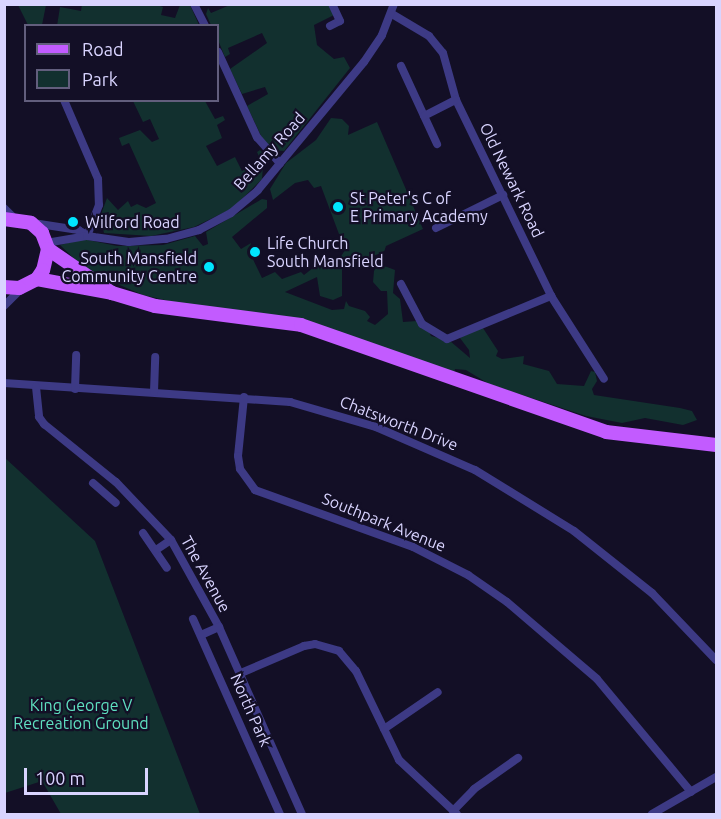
<!DOCTYPE html>
<html>
<head>
<meta charset="utf-8">
<style>
	body { margin:0 }
	#map { position:relative; width:721px; height:819px; overflow:hidden; background:#130f26; font-family:Ubuntu,sans-serif }
	div>[style] { position:absolute }
	.green>* { inset:0; background:#12302f }
	.street>* { height:8px; margin:-4px; padding:0 4px; transform-origin:4px; border-radius:4px; background:#3d3a85 }
	.primary>* { height:14px; margin:-7px; padding:0 7px; transform-origin:7px; border-radius:7px; background:#c25bff }
	.dots>* { width:16px; height:16px; translate:-50% -50%; box-sizing:border-box; border:3px solid #130f26; border-radius:50% }
	span { translate:-50% -50%; white-space:nowrap; text-align:center; line-height:1.15; -webkit-text-stroke:4.5px #130f26; paint-order:stroke }
	.street-label { font-size:16px; color:#d9d4ff }
	.poi-label { font-size:16px; color:#d9d4ff }
	.left { translate:0 -50%; text-align:left }
	.right { translate:-100% -50%; text-align:right }
	.park-label { font-size:16px; color:#5fe0c0 }
	.frame { position:absolute; inset:0; border:6px solid #d9d4ff; pointer-events:none }
	.legend { position:absolute; left:24px; top:24px; width:195px; height:78px; box-sizing:border-box; background:#130f26; border:2px solid #625e7d; margin:0; padding:8px 10px; list-style:none; font-size:18px; color:#d9d4ff }
	.legend li { display:flex; align-items:center; gap:12px; height:30px }
	.legend b { width:30px; border:2px solid #625e7d }
	.scale { position:absolute; left:24px; top:768px; width:124px; height:27px; box-sizing:border-box; border:3px solid #d9d4ff; border-top:0; padding-left:8px; font-size:18px; line-height:21px; white-space:nowrap; color:#d9d4ff; -webkit-text-stroke:4px #130f26; paint-order:stroke }
</style>
</head>
<body>
<div id="map">
	<div class="green">
		<div style="clip-path:polygon(82px 4px,157px 5px,163px 7px,161px 15px,175px 18px,180px 5px,190px 5px,199px 25px,57px 26px,60px 7px,81px 11px)"></div>
		<div style="clip-path:polygon(18px 5px,46px 5px,42px 25px,28px 25px)"></div>
		<div style="clip-path:polygon(230px 5px,329px 5px,334px 15px,314px 25px,317px 45px,334px 59px,344px 57px,350px 68px,284px 151px,271px 150px,264px 142px,247px 106px,268px 94px,265px 87px,242px 94px,230px 69px,267px 43px,262px 33px,228px 48px,230px 54px,225px 57px,218px 40px,218px 26px,211px 25px,206px 14px,208px 8px,211px 13px)"></div>
		<div style="clip-path:polygon(133px 101px,205px 101px,215px 119px,223px 116px,225px 120px,217px 125px,222px 138px,206px 146px,217px 166px,235px 157px,242px 171px,261px 161px,257px 152px,260px 150px,269px 159px,263px 166px,262px 179px,233px 208px,194px 227px,151px 236px,104px 233px,100px 217px,107px 198px,118px 210px,128px 201px,131px 207px,137px 204px,146px 208px,156px 203px,129px 143px,122px 146px,119px 138px,140px 130px,152px 142px,159px 139px,150px 119px,143px 122px)"></div>
		<div style="clip-path:polygon(331px 118px,342px 119px,349px 126px,348px 135px,377px 122px,423px 229px,386px 246px,384px 252px,342px 267px,342px 296px,333px 300px,320px 296px,317px 277px,285px 292px,332px 310px,344px 309px,346px 301px,349px 306px,365px 311px,370px 317px,367px 321px,375px 325px,388px 314px,387px 291px,381px 291px,373px 282px,374px 271px,377px 265px,387px 267px,395px 270px,393px 293px,400px 299px,403px 322px,417px 321px,427px 327px,431px 336px,450px 341px,470px 358px,469px 350px,460px 338px,481px 325px,498px 351px,496px 356px,502px 359px,524px 356px,523px 364px,549px 371px,557px 384px,584px 386px,591px 371px,595px 372px,597px 381px,592px 389px,594px 395px,680px 408px,692px 411px,697px 420px,683px 425px,645px 418px,622px 423px,586px 416px,489px 384px,466px 370px,455px 369px,454px 373px,401px 354px,143px 295px,87px 271px,60px 245px,83px 239px,117px 246px,163px 245px,195px 236px,203px 246px,208px 244px,206px 232px,262px 199px,267px 200px,267px 208px,232px 237px,241px 249px,251px 243px,249px 251px,262px 278px,275px 272px,282px 279px,301px 272px,304px 275px,318px 264px,337px 263px,345px 250px,321px 186px,314px 188px,308px 180px,295px 183px,273px 200px,270px 189px,286px 163px,316px 140px)"></div>
		<div style="clip-path:polygon(4px 457px,95px 541px,200px 814px,61px 814px,42px 781px,5px 793px)"></div>
	</div>
	<div class="street">
		<div style="left:194px;top:4px;width:25px;rotate:63deg"></div>
		<div style="left:392px;top:14px;width:43px;rotate:30.7deg"></div>
		<div style="left:429px;top:36px;width:22px;rotate:51deg"></div>
		<div style="left:443px;top:53px;width:49px;rotate:74.5deg"></div>
		<div style="left:456px;top:100px;width:218px;rotate:64.1deg"></div>
		<div style="left:551px;top:296px;width:98px;rotate:57.4deg"></div>
		<div style="left:330px;top:26px;width:11px;rotate:-27deg"></div>
		<div style="left:340px;top:21px;width:19px;rotate:-115deg"></div>
		<div style="left:218px;top:52px;width:94px;rotate:65.4deg"></div>
		<div style="left:257px;top:137px;width:35px;rotate:49deg"></div>
		<div style="left:401px;top:66px;width:86px;rotate:65.2deg"></div>
		<div style="left:64px;top:100px;width:86px;rotate:66.7deg"></div>
		<div style="left:98px;top:179px;width:26px;rotate:88deg"></div>
		<div style="left:99px;top:205px;width:33px;rotate:111deg"></div>
		<div style="left:424px;top:116px;width:36px;rotate:-27deg"></div>
		<div style="left:4px;top:208px;width:14px;rotate:45deg"></div>
		<div style="left:33px;top:223px;width:46px;rotate:8.8deg"></div>
		<div style="left:78px;top:230px;width:10px;rotate:29deg"></div>
		<div style="left:436px;top:228px;width:75px;rotate:-26.2deg"></div>
		<div style="left:46px;top:243px;width:42px;rotate:-9.7deg"></div>
		<div style="left:87px;top:236px;width:42px;rotate:8.1deg"></div>
		<div style="left:129px;top:242px;width:37px;rotate:-5deg"></div>
		<div style="left:166px;top:239px;width:34px;rotate:-15deg"></div>
		<div style="left:199px;top:230px;width:36px;rotate:-28deg"></div>
		<div style="left:231px;top:213px;width:35px;rotate:-40deg"></div>
		<div style="left:258px;top:190px;width:166px;rotate:-50.4deg"></div>
		<div style="left:364px;top:62px;width:32px;rotate:-56deg"></div>
		<div style="left:382px;top:35px;width:33px;rotate:-69deg"></div>
		<div style="left:401px;top:284px;width:45px;rotate:62.3deg"></div>
		<div style="left:422px;top:324px;width:29px;rotate:31deg"></div>
		<div style="left:447px;top:339px;width:113px;rotate:-22.5deg"></div>
		<div style="left:4px;top:306px;width:27px;rotate:-45deg"></div>
		<div style="left:4px;top:383px;width:287px;rotate:3.8deg"></div>
		<div style="left:290px;top:402px;width:90px;rotate:16.2deg"></div>
		<div style="left:376px;top:427px;width:108px;rotate:23.5deg"></div>
		<div style="left:475px;top:470px;width:116px;rotate:31.6deg"></div>
		<div style="left:574px;top:531px;width:100px;rotate:38.5deg"></div>
		<div style="left:652px;top:593px;width:93px;rotate:46.3deg"></div>
		<div style="left:36px;top:387px;width:30px;rotate:84deg"></div>
		<div style="left:39px;top:417px;width:9px;rotate:54deg"></div>
		<div style="left:44px;top:424px;width:92px;rotate:38.9deg"></div>
		<div style="left:116px;top:482px;width:80px;rotate:46.5deg"></div>
		<div style="left:171px;top:540px;width:99px;rotate:61.1deg"></div>
		<div style="left:219px;top:627px;width:205px;rotate:66.1deg"></div>
		<div style="left:75px;top:389px;width:34px;rotate:-88deg"></div>
		<div style="left:154px;top:392px;width:35px;rotate:-88deg"></div>
		<div style="left:244px;top:397px;width:59px;rotate:95.8deg"></div>
		<div style="left:238px;top:456px;width:13px;rotate:81deg"></div>
		<div style="left:240px;top:469px;width:26px;rotate:54deg"></div>
		<div style="left:255px;top:490px;width:168px;rotate:19.8deg"></div>
		<div style="left:413px;top:547px;width:62px;rotate:27deg"></div>
		<div style="left:468px;top:575px;width:47px;rotate:34.7deg"></div>
		<div style="left:507px;top:602px;width:118px;rotate:40.5deg"></div>
		<div style="left:597px;top:679px;width:147px;rotate:50.2deg"></div>
		<div style="left:93px;top:483px;width:30px;rotate:41deg"></div>
		<div style="left:143px;top:533px;width:42px;rotate:55.6deg"></div>
		<div style="left:156px;top:550px;width:18px;rotate:-34deg"></div>
		<div style="left:193px;top:619px;width:214px;rotate:66deg"></div>
		<div style="left:201px;top:635px;width:20px;rotate:-24deg"></div>
		<div style="left:241px;top:673px;width:69px;rotate:-23.2deg"></div>
		<div style="left:304px;top:646px;width:11px;rotate:-10deg"></div>
		<div style="left:315px;top:644px;width:25px;rotate:16deg"></div>
		<div style="left:339px;top:651px;width:26px;rotate:50deg"></div>
		<div style="left:356px;top:671px;width:99px;rotate:64.2deg"></div>
		<div style="left:399px;top:760px;width:79px;rotate:43deg"></div>
		<div style="left:384px;top:729px;width:65px;rotate:-34.4deg"></div>
		<div style="left:453px;top:811px;width:30px;rotate:-46deg"></div>
		<div style="left:474px;top:789px;width:54px;rotate:-35.2deg"></div>
		<div style="left:652px;top:814px;width:74px;rotate:-30deg"></div>
	</div>
	<div class="primary">
		<div style="left:4px;top:219px;width:27px;rotate:8deg"></div>
		<div style="left:31px;top:223px;width:15px;rotate:42deg"></div>
		<div style="left:42px;top:233px;width:17px;rotate:69deg"></div>
		<div style="left:48px;top:249px;width:22px;rotate:103deg"></div>
		<div style="left:43px;top:270px;width:11px;rotate:124deg"></div>
		<div style="left:37px;top:279px;width:20px;rotate:153deg"></div>
		<div style="left:19px;top:288px;width:15px;rotate:-176deg"></div>
		<div style="left:48px;top:249px;width:78px;rotate:34.5deg"></div>
		<div style="left:37px;top:279px;width:76px;rotate:10.6deg"></div>
		<div style="left:112px;top:293px;width:45px;rotate:16.8deg"></div>
		<div style="left:155px;top:306px;width:147px;rotate:7.4deg"></div>
		<div style="left:301px;top:325px;width:323px;rotate:19.3deg"></div>
		<div style="left:606px;top:432px;width:111px;rotate:6.7deg"></div>
	</div>
	<div class="dots">
		<div style="left:338px;top:207px;background:#00e5ff"></div>
		<div style="left:73px;top:222px;background:#00e5ff"></div>
		<div style="left:255px;top:252px;background:#00e5ff"></div>
		<div style="left:209px;top:267px;background:#00e5ff"></div>
	</div>
	<div class="street-label">
		<span style="left:269px;top:151px;rotate:-48deg">Bellamy Road</span>
		<span style="left:512px;top:180px;rotate:64deg">Old Newark Road</span>
		<span style="left:399px;top:423px;rotate:21deg">Chatsworth Drive</span>
		<span style="left:384px;top:522px;rotate:22deg">Southpark Avenue</span>
		<span style="left:206px;top:574px;rotate:61deg">The Avenue</span>
		<span style="left:251px;top:710px;rotate:66deg">North Park</span>
	</div>
	<div class="poi-label">
		<span class="left" style="left:350px;top:207px">St Peter's C of<br>E Primary Academy</span>
		<span class="left" style="left:85px;top:222px">Wilford Road</span>
		<span class="left" style="left:267px;top:252px">Life Church<br>South Mansfield</span>
		<span class="right" style="left:197px;top:267px">South Mansfield<br>Community Centre</span>
	</div>
	<div class="park-label">
		<span style="left:81px;top:714px">King George V<br>Recreation Ground</span>
	</div>
	<div class="frame"></div>
	<ul class="legend">
	<li><b style="height:8px;background:#c25bff"></b>Road</li>
	<li><b style="height:16px;background:#12302f"></b>Park</li>
	</ul>
	<div class="scale">100 m</div>
</div>
</body>
</html>
